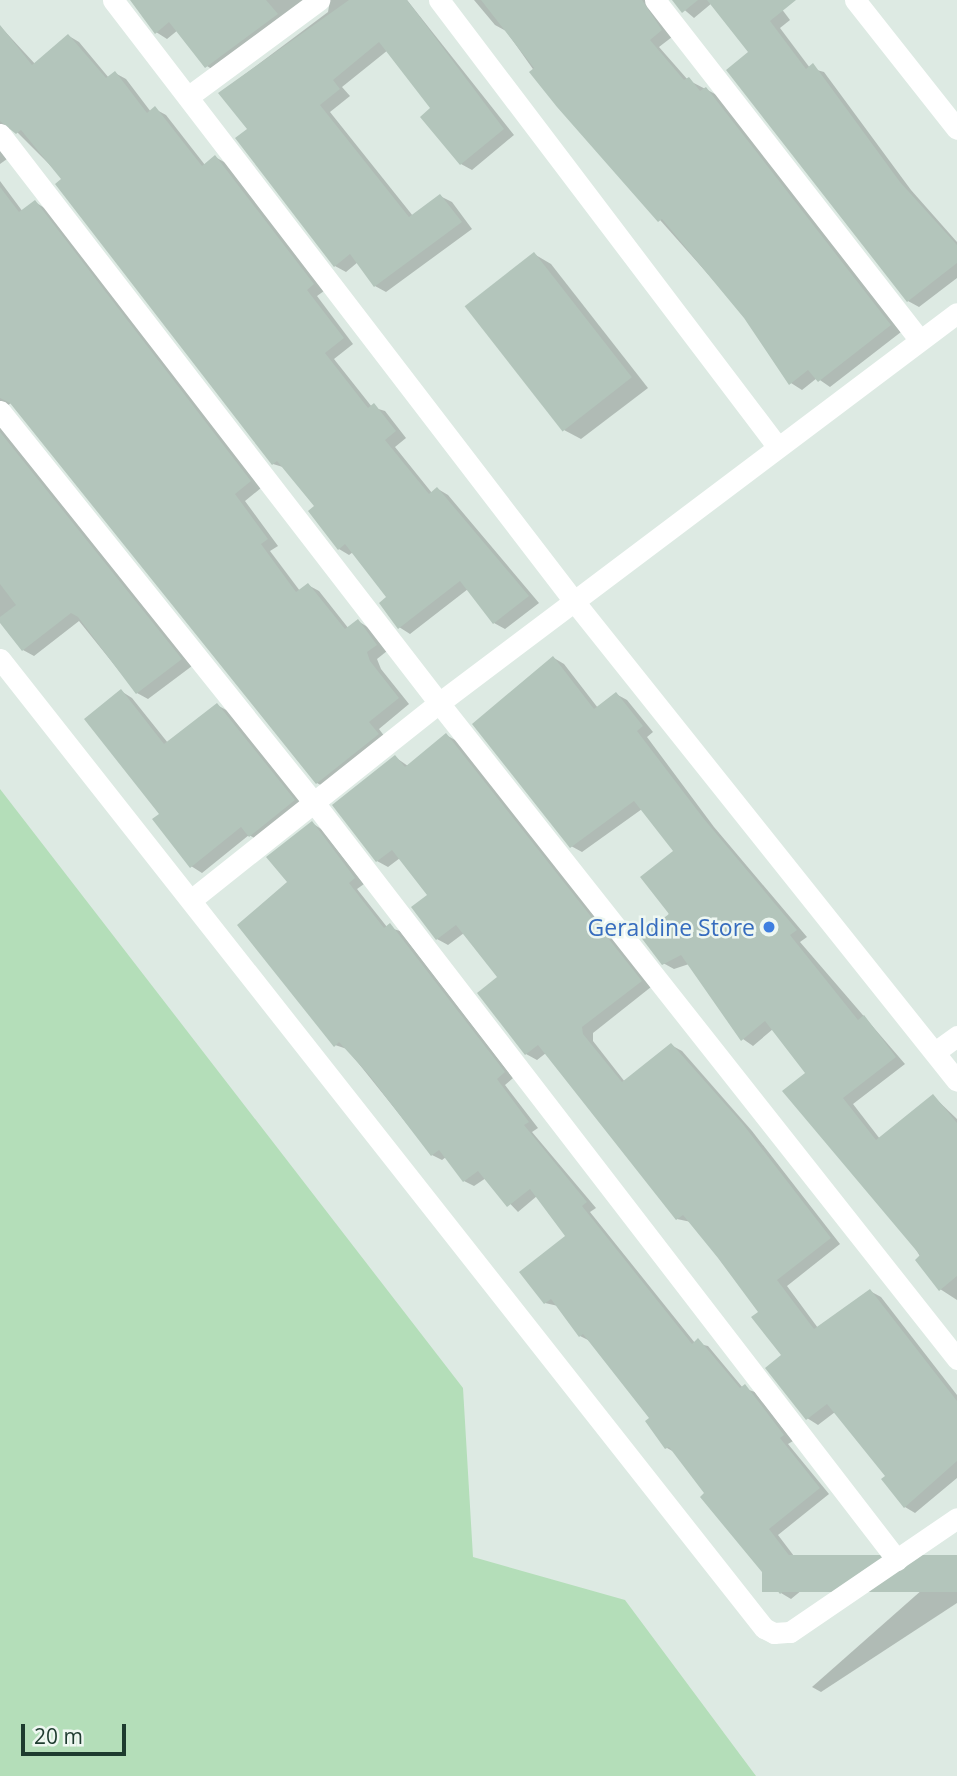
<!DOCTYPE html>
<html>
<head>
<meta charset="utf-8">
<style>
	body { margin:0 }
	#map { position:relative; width:957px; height:1776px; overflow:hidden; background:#ddeae3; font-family:"Open Sans",sans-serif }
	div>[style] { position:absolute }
	.green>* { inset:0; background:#b4deb9 }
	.shadow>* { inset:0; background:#0003 }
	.building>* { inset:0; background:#b3c5bb; transform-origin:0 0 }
	.street>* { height:21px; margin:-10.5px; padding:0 10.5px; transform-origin:10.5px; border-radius:10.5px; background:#fff }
	.dots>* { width:19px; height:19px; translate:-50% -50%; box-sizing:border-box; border:4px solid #eef7f1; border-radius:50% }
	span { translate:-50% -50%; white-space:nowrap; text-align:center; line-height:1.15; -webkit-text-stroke:5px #eef7f1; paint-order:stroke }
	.shop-label { font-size:23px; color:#366cbe }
	.right { translate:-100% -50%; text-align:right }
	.scale { position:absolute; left:21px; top:1724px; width:105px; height:32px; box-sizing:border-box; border:4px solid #1e3b2f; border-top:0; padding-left:9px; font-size:21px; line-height:24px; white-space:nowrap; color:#1e3b2f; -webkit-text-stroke:5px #eef7f1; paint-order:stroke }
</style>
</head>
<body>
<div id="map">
	<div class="green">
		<div style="clip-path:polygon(0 789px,463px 1388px,473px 1557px,625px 1600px,756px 1776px,0 1776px)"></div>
	</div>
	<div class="shadow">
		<div style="clip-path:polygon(132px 0,316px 0,218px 73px,207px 66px,178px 30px,167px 39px,156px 32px)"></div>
		<div style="clip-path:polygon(330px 0,407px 0,514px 135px,472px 170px,461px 164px,433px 108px,388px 50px,342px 87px,350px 96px,330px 112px,413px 216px,440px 196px,452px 202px,472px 229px,386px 292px,375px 286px,358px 262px,346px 272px,335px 266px,249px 129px,220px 93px,328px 12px)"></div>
		<div style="clip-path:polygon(474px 0,657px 0,672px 37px,659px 47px,688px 80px,717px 95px,901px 332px,830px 387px,817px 378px,802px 390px,791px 383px,746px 317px,559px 106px,506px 31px,495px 25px)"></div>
		<div style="clip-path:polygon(673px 0,775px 0,790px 20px,780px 28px,810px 68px,824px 72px,911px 190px,957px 242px,957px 278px,919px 307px,908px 301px,751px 52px,712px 3px,694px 18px)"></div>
		<div style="clip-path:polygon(0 26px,36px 65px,69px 36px,79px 42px,109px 78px,115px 73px,126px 79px,151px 112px,155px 109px,166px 115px,205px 165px,215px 157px,226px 163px,324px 291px,317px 296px,353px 344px,334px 359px,372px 407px,385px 411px,406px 438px,395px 447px,432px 493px,438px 489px,448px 495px,539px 603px,505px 629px,494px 623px,468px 589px,410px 634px,399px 627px,389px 597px,353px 552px,349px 555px,339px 549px,317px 506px,286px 468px,273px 464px,64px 179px,13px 128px,0 134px)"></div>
		<div style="clip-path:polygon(0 148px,7px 159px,0 164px)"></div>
		<div style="clip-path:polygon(0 181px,23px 212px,35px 202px,46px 209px,261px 488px,245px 501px,278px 546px,270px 551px,300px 591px,308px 585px,319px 591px,349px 629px,358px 621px,369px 628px,387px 651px,377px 659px,381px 669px,409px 704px,379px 729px,388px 741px,328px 789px,317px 783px,11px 403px,0 411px)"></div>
		<div style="clip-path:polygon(534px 254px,551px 264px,648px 388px,581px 439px,564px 430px)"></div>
		<div style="clip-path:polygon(0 425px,192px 666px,148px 699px,137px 693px,79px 621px,34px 656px,23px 650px,0 620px)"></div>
		<div style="clip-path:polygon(554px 658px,564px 664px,598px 708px,616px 694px,627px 700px,653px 732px,647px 737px,714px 827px,807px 937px,800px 942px,905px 1064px,853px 1104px,880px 1139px,933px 1096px,957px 1119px,957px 1300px,940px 1289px,808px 1073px,773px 1029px,753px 1046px,743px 1039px,689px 964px,674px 969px,663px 963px,676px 851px,642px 809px,582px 852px,571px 846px)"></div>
		<div style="clip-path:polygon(121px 691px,132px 698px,168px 743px,217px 705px,228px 711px,305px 807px,261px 842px,249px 835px,202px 873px,191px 866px,161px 814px)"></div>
		<div style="clip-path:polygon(446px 735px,457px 741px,651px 987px,593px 1033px,593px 1041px,625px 1082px,671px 1045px,682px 1051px,752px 1131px,840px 1244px,787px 1286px,818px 1328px,870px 1291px,881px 1297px,957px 1395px,957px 1478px,915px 1513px,905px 1507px,887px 1476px,835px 1412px,818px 1425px,807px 1418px,784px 1355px,760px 1312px,691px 1222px,677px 1219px,546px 1053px,537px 1060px,526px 1054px,499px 978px,464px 933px,448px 945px,437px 939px,429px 895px,400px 858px,388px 867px,377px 861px,395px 757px,408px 766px)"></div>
		<div style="clip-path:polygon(312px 823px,321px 829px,364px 884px,357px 889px,387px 927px,400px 931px,513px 1078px,505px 1085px,538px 1128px,532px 1132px,596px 1208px,590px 1212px,695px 1343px,708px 1346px,743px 1388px,755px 1392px,793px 1441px,788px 1444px,829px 1494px,778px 1535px,813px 1581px,791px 1599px,781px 1593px,676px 1453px,667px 1448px,651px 1419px,590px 1341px,580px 1336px,558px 1306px,545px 1303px,568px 1236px,537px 1196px,518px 1212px,486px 1178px,474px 1186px,464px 1181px,446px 1157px,442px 1160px,432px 1155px,347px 1049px,335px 1045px,289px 883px)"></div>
		<div style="clip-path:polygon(957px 1559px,957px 1603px,821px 1692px,812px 1687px)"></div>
	</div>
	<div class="building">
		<div style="clip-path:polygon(130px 0,266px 0,278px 14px,205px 68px,169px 22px,155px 34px)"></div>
		<div style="clip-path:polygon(349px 0,407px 0,504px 129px,460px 165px,420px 117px,430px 108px,379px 42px,333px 80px,340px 89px,320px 105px,409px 217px,440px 194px,462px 222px,374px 287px,350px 254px,334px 267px,235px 138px,247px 129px,218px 93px)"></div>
		<div style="clip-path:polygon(481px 0,642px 0,662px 30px,650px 40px,684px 80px,689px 77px,700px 91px,706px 87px,891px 325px,818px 382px,808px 370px,789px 385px,744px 318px,662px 219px,658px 222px,557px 107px,529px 72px,534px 68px)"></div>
		<div style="clip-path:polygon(672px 0,698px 0,682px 13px)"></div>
		<div style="clip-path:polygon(707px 0,796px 0,770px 21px,806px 69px,813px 63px,900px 182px,957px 245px,957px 263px,907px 302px,726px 70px,748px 52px)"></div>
		<div style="clip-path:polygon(0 25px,32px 65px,68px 34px,106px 78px,115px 71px,147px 113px,155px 106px,202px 166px,215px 155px,314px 284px,307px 290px,344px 338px,325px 353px,368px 408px,374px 403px,396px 431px,385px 440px,429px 494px,437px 487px,529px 596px,493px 624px,460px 581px,398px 629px,379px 603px,386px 597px,345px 544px,338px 550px,308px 511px,314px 506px,277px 461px,272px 465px,55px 184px,61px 179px,21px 130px,16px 134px,0 121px)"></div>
		<div style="clip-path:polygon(0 187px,19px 212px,35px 200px,251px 481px,235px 494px,268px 539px,261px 544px,296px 592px,308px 583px,345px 629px,358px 619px,377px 645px,367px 652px,370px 661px,399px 698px,369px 722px,379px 734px,316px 784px,10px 403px,0 398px)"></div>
		<div style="left:534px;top:252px;width:159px;height:88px;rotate:52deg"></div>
		<div style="clip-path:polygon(0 432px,182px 659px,136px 694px,78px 617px,71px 613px,22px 651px,0 623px,0 617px,16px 605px,0 584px)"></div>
		<div style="clip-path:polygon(553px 656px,594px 709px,616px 692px,643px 726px,637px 731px,704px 819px,797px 930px,790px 935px,858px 1020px,864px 1015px,896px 1057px,843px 1098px,876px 1140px,933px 1094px,957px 1123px,957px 1276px,939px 1291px,915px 1260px,920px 1255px,782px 1091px,805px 1073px,765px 1021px,741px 1041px,681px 955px,662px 965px,640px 936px,669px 914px,640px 877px,673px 851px,634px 801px,570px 848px,472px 724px)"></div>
		<div style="clip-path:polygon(121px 689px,164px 744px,217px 703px,295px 800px,249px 837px,241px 827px,190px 868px,152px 819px,159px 814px,84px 719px)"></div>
		<div style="clip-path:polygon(446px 733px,642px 981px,582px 1027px,583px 1034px,622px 1082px,671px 1043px,742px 1123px,831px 1238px,777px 1280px,814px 1329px,870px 1289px,957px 1401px,957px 1461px,904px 1508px,881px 1479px,885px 1476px,827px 1404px,806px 1420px,765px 1368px,781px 1355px,751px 1317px,758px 1312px,718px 1258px,683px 1215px,676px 1220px,538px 1045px,525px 1055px,477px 993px,497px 977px,456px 925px,436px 940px,411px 907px,427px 895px,392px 850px,376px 862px,332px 805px,395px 755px,405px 767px)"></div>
		<div style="clip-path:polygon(312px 821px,355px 878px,349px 883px,384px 928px,390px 923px,505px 1072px,497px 1079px,529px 1122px,524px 1125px,587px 1202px,582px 1206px,692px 1344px,698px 1338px,740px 1388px,745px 1384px,784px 1435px,780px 1438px,820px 1488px,769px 1529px,804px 1575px,780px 1594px,700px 1497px,704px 1493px,669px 1447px,665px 1449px,645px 1421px,649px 1418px,583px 1334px,579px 1337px,551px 1299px,544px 1304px,519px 1272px,565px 1236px,530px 1189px,507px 1207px,478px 1171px,463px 1182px,439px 1150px,431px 1156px,369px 1075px,339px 1042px,334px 1047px,237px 925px,287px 882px,266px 857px)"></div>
		<div style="left:957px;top:1555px;width:37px;height:195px;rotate:90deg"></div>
	</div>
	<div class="street">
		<div style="left:113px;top:0;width:756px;rotate:52.52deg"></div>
		<div style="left:573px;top:600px;width:615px;rotate:51.4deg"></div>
		<div style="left:439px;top:0;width:560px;rotate:52.84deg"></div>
		<div style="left:655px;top:0;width:430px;rotate:52.1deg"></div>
		<div style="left:855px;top:0;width:164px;rotate:51.7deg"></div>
		<div style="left:189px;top:96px;width:162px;rotate:-36.4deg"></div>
		<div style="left:0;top:134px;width:719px;rotate:52.35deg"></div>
		<div style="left:439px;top:703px;width:836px;rotate:51.7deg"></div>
		<div style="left:0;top:411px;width:499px;rotate:51.3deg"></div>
		<div style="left:312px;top:800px;width:959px;rotate:52.41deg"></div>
		<div style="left:0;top:659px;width:1234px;rotate:51.75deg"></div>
		<div style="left:764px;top:1628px;width:11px;rotate:27deg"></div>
		<div style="left:774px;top:1633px;width:16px;rotate:-4deg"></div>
		<div style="left:790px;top:1632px;width:202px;rotate:-34.3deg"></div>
		<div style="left:191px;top:900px;width:317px;rotate:-38.5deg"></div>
		<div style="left:439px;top:703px;width:648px;rotate:-36.98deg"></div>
		<div style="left:935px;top:1052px;width:27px;rotate:-36deg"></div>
	</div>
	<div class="dots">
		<div style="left:769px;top:927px;background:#3f7fe0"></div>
	</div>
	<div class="shop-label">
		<span class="right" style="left:755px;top:927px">Geraldine Store</span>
	</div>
	<div class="scale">20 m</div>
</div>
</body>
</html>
